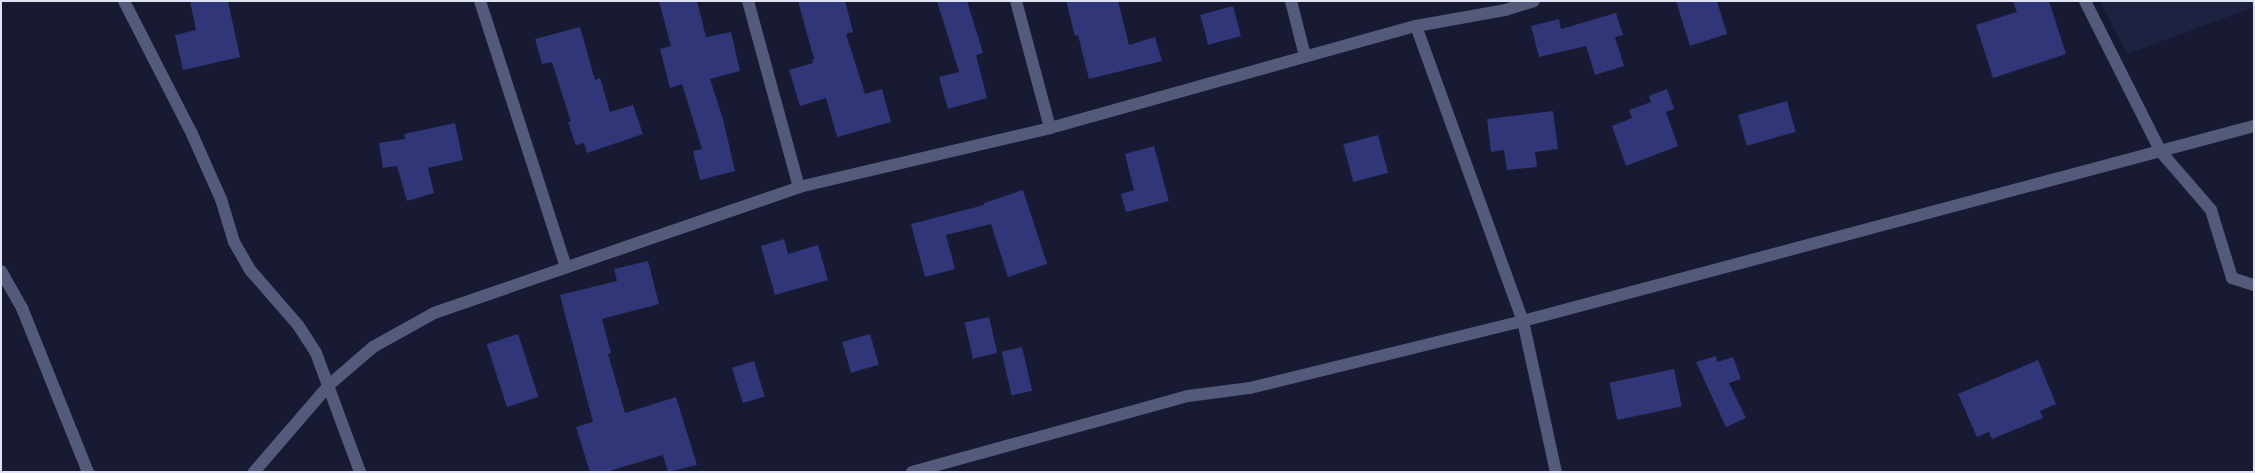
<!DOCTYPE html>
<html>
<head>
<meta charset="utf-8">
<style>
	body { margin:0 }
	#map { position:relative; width:2255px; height:473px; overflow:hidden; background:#171a32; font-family:"Fira Sans Condensed",sans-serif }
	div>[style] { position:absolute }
	.built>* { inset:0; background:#1e2241 }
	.building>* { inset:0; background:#303678; transform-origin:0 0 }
	.minor>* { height:12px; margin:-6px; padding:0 6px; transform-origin:6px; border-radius:6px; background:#545a79 }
	.tertiary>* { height:12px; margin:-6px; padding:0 6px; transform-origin:6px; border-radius:6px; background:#545a79 }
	span { translate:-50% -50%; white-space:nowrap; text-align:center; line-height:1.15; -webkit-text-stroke:4.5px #050610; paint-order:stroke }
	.frame { position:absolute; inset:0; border:2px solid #dfe3f4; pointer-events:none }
</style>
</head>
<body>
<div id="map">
	<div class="built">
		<div style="clip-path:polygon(2100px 1px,2254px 1px,2254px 7px,2127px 54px)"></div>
	</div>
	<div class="building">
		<div style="clip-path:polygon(190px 1px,228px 1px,240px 57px,183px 70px,175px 35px,196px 30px)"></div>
		<div style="clip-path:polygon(659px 1px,697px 1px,706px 37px,731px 32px,740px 71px,710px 79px,723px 119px,735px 171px,700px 180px,693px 151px,702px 149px,682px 84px,670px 88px,660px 49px,671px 46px)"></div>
		<div style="clip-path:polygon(798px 1px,845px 1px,853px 32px,846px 34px,865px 94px,882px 89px,891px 122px,837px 137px,826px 98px,800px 106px,789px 70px,813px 63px,812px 60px,814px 59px)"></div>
		<div style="clip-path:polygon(937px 1px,967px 1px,983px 53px,976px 55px,987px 98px,948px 109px,939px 77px,959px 72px)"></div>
		<div style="clip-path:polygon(1066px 1px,1118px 1px,1129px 45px,1155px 37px,1162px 61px,1089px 79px,1078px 35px,1075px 36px)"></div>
		<div style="clip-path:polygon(1676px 1px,1717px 1px,1727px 34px,1690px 46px)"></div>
		<div style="clip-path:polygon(2013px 1px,2049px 1px,2066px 54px,1993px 78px,1976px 25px,2017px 12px)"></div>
		<div style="left:1233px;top:6px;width:31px;height:34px;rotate:75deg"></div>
		<div style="clip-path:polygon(1616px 13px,1623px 35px,1615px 37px,1624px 66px,1595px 75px,1586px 46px,1539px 57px,1531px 26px,1559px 19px,1561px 29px)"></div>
		<div style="clip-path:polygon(580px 27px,595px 80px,600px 78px,610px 112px,633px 105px,643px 134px,587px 153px,584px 143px,576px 145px,568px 122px,571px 122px,552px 62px,542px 64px,535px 39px)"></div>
		<div style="clip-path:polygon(1667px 89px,1674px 109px,1666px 112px,1678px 146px,1626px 166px,1612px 126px,1632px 118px,1629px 110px,1651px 102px,1649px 96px)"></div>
		<div style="left:1787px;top:101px;width:32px;height:51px;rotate:74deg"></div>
		<div style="clip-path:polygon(1553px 111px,1558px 149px,1535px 152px,1537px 167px,1507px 170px,1504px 150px,1491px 152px,1487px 119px)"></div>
		<div style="clip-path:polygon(455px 123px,463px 160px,428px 168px,434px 193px,407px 201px,397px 166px,383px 168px,379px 143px,405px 139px,404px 134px)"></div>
		<div style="left:1378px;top:135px;width:39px;height:36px;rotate:75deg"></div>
		<div style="clip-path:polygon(1154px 146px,1169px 201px,1126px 212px,1121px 194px,1134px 190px,1125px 154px)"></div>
		<div style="clip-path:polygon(1023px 190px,1047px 264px,1008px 277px,991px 224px,946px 235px,955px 269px,925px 277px,911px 224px,984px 205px,984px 203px)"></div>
		<div style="clip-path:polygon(784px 239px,788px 254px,818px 245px,828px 280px,775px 295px,761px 246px)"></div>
		<div style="clip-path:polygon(648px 261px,659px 304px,602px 319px,611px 353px,608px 354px,625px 413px,676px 397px,697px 465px,668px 472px,663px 455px,606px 472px,590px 472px,576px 427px,593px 422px,560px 295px,617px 281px,614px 269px)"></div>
		<div style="left:989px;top:317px;width:37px;height:25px;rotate:77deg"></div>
		<div style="left:518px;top:334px;width:66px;height:33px;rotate:72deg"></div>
		<div style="left:870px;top:334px;width:32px;height:29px;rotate:74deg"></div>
		<div style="left:1022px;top:347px;width:45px;height:21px;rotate:77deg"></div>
		<div style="clip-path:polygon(1716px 356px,1717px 362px,1733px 357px,1741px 379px,1729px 383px,1746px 418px,1726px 427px,1696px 362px)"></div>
		<div style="clip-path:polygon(2038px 360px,2056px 404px,2040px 411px,2043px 418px,1992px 439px,1989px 432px,1977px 437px,1958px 394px)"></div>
		<div style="left:754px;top:361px;width:37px;height:23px;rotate:73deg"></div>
		<div style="left:1674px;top:369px;width:38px;height:66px;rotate:78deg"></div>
	</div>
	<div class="minor">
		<div style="left:124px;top:1px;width:149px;rotate:62.9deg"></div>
		<div style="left:192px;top:134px;width:71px;rotate:66deg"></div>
		<div style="left:221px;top:199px;width:45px;rotate:73.2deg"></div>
		<div style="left:234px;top:242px;width:34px;rotate:60deg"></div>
		<div style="left:251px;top:271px;width:72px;rotate:49deg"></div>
		<div style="left:298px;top:325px;width:33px;rotate:57deg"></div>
		<div style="left:316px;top:353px;width:127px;rotate:69.7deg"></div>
		<div style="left:480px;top:1px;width:280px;rotate:72.1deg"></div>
		<div style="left:748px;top:1px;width:193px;rotate:74.7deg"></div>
		<div style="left:1016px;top:1px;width:131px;rotate:75deg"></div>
		<div style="left:1291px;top:1px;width:57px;rotate:75.7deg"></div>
		<div style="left:2085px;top:1px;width:169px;rotate:63.3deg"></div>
		<div style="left:2161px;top:152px;width:77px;rotate:49.2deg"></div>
		<div style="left:2211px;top:210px;width:71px;rotate:72.8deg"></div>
		<div style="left:2232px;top:278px;width:23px;rotate:18deg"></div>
		<div style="left:1416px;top:26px;width:314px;rotate:70.1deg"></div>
		<div style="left:1523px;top:321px;width:155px;rotate:77.7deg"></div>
		<div style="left:1px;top:271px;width:43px;rotate:60.4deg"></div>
		<div style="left:22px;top:308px;width:177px;rotate:68.1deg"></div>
		<div style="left:254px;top:472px;width:115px;rotate:-49.2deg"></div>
		<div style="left:329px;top:385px;width:58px;rotate:-40.8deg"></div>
		<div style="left:373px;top:347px;width:70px;rotate:-29.1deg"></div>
		<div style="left:434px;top:313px;width:386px;rotate:-19deg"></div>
		<div style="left:799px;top:187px;width:258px;rotate:-13.2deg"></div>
		<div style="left:1050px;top:128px;width:380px;rotate:-15.6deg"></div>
		<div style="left:1416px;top:26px;width:90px;rotate:-10.2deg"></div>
		<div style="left:1505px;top:10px;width:30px;rotate:-17deg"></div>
	</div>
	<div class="tertiary">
		<div style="left:912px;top:472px;width:286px;rotate:-15.4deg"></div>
		<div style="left:1188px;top:396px;width:63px;rotate:-7.4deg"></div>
		<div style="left:1250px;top:388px;width:281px;rotate:-13.8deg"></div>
		<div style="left:1523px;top:321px;width:757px;rotate:-14.94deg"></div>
	</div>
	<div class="frame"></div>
</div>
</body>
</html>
